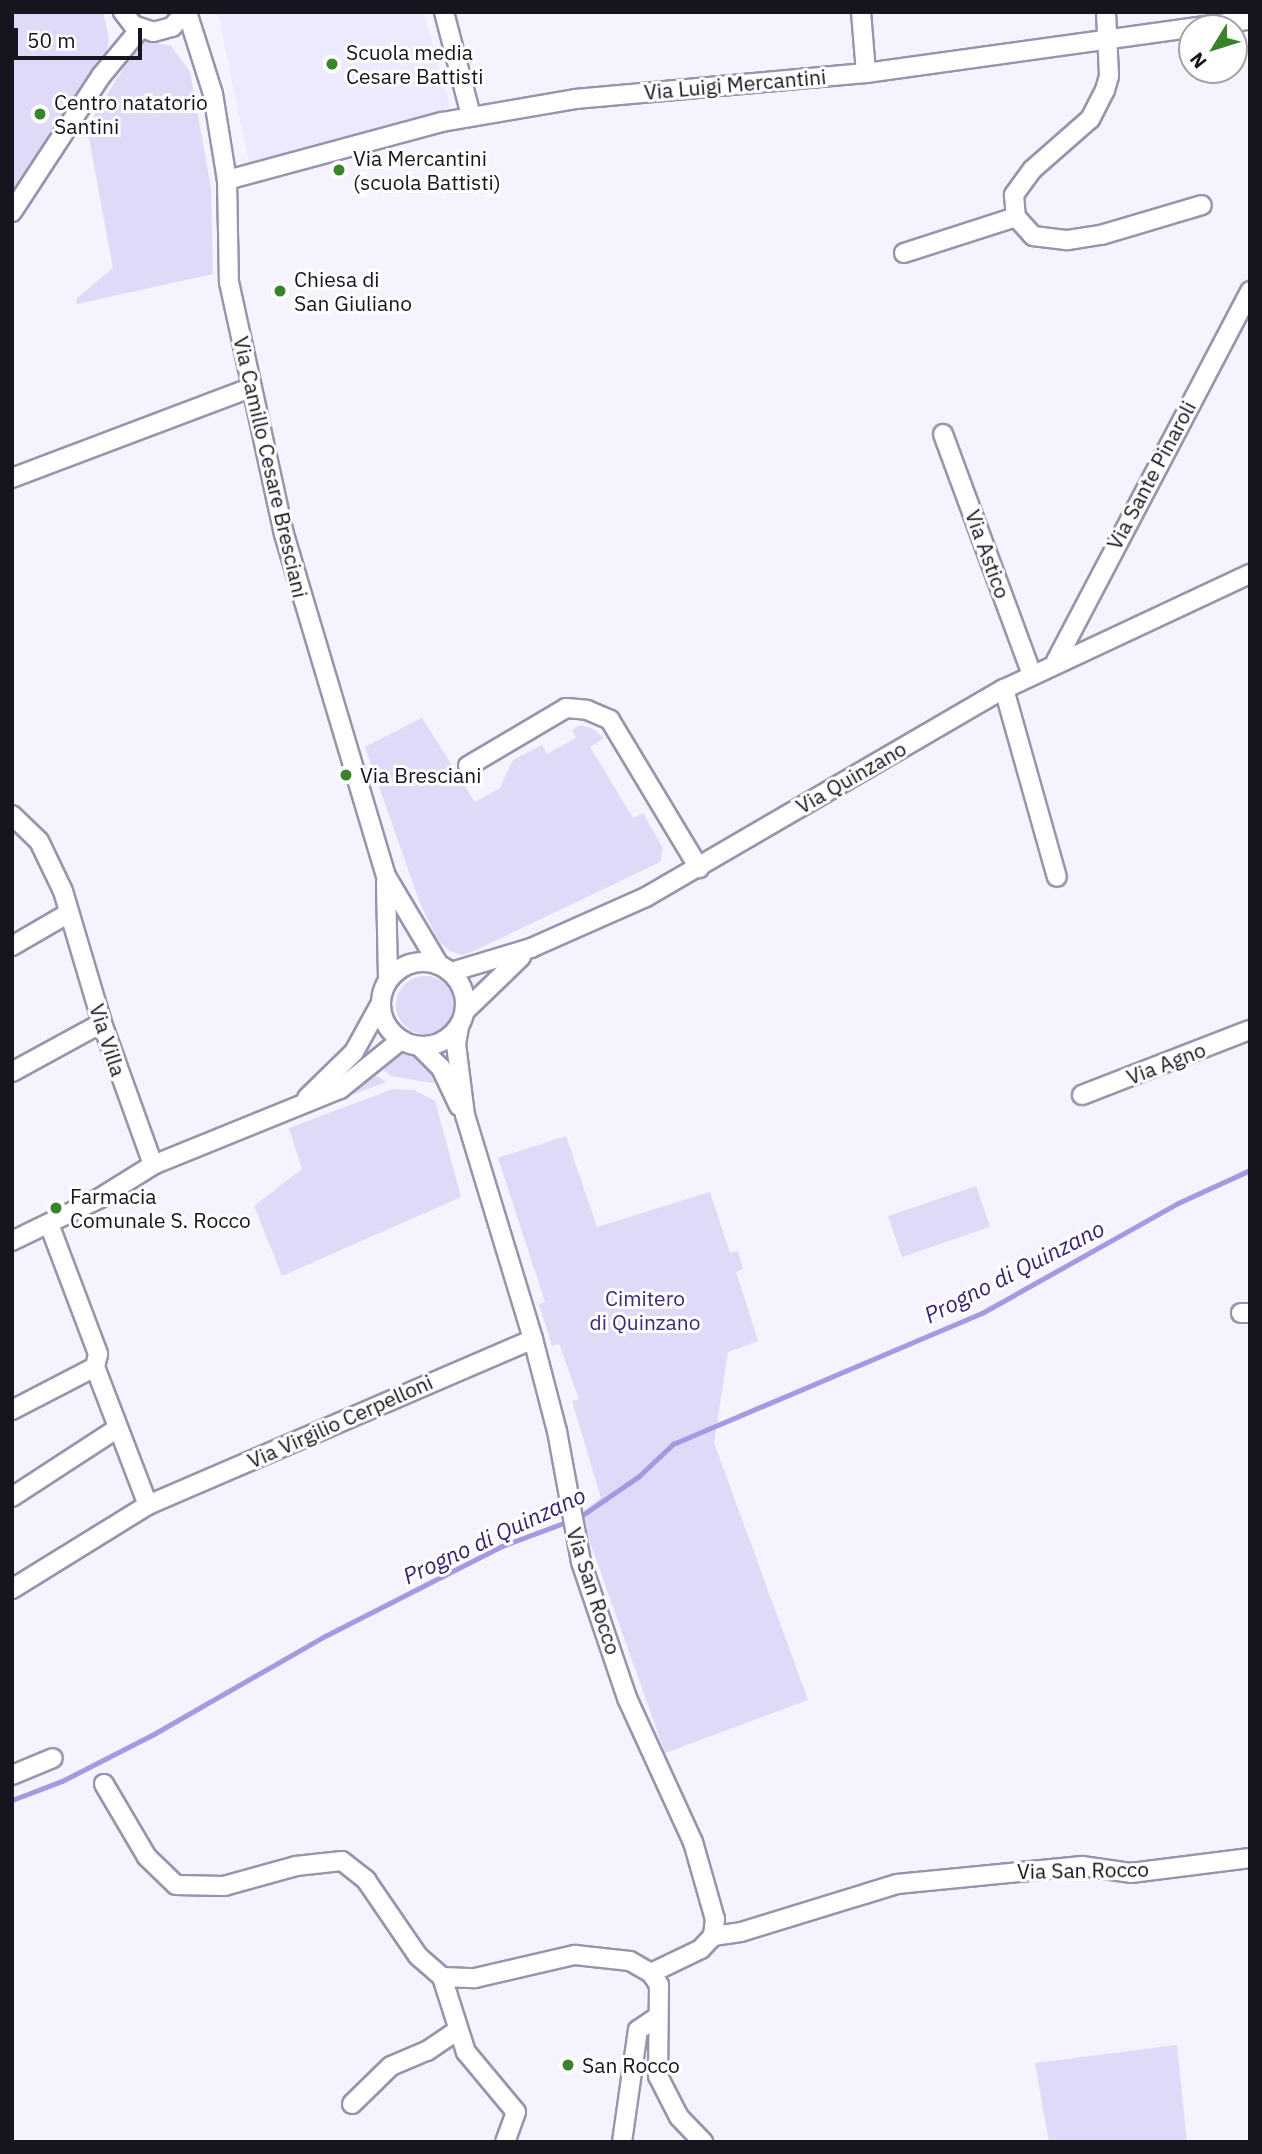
<!DOCTYPE html>
<html>
<head>
<meta charset="utf-8">
<style>
	body { margin:0 }
	#map { position:relative; width:1262px; height:2154px; overflow:hidden; background:#f4f3fe; font-family:"IBM Plex Sans",sans-serif }
	div>[style] { position:absolute }
	.built>* { inset:0; background:#eceaff }
	.green>* { inset:0; background:#dedaf8; transform-origin:0 0 }
	.round { border-radius:50% }
	.stream>* { height:5px; margin:-2.5px; padding:0 2.5px; transform-origin:2.5px; border-radius:2.5px; background:#a59ae1 }
	.roads { filter:drop-shadow(2px 0 #9794ad) drop-shadow(-2px 0 #9794ad) drop-shadow(0 2px #9794ad) drop-shadow(0 -2px #9794ad) }
	.minor>* { height:18px; margin:-9px; padding:0 9px; transform-origin:9px; border-radius:9px; background:#fff }
	.minor>.ring { margin:-9px; padding:0; box-sizing:content-box; background:none; border:18px solid #fff; border-radius:50% }
	.dots>* { width:19px; height:19px; translate:-50% -50%; box-sizing:border-box; border:4px solid #fff; border-radius:50% }
	span { translate:-50% -50%; white-space:nowrap; text-align:center; line-height:1.15; -webkit-text-stroke:6px #fff; paint-order:stroke }
	.poi-label { font-size:21px; color:#16141e }
	.left { translate:0 -50%; text-align:left }
	.street-label { font-size:21px; color:#16141e }
	.park-label { font-size:21px; color:#3e287a }
	.water-label { font-size:23px; color:#392173; font-style:italic }
	.frame { position:absolute; inset:0; border:14px solid #16141e; pointer-events:none }
	.north { position:absolute; left:1178px; top:14px; width:70px; height:70px; box-sizing:border-box; background:#fff; border:2px solid #a2a1a5; border-radius:50%; rotate:232deg; font-size:19px; font-weight:700; line-height:28px; text-align:center; color:#16141e }
	.north::after { content:''; display:block; margin:auto; width:24px; height:32px; background:#39832b; clip-path:polygon(50% 0,100% 100%,50% 72%,0 100%) }
	.scale { position:absolute; left:14px; top:28px; width:128px; height:32px; box-sizing:border-box; border:4px solid #16141e; border-top:0; padding-left:9px; font-size:21px; line-height:24px; white-space:nowrap; color:#16141e; -webkit-text-stroke:5px #fff; paint-order:stroke }
</style>
</head>
<body>
<div id="map">
	<div class="built">
		<div style="clip-path:polygon(218px 12px,424px 12px,450px 108px,249px 164px)"></div>
	</div>
	<div class="green">
		<div style="clip-path:polygon(12px 12px,103px 12px,109px 38px,106px 56px,12px 190px)"></div>
		<div style="clip-path:polygon(141px 40px,171px 46px,190px 72px,211px 188px,213px 274px,77px 304px,76px 299px,113px 268px,87px 127px)"></div>
		<div style="clip-path:polygon(422px 718px,475px 802px,500px 788px,513px 760px,542px 745px,547px 754px,576px 738px,572px 730px,581px 725px,593px 729px,604px 738px,590px 747px,633px 818px,643px 813px,663px 849px,660px 862px,474px 951px,462px 955px,450px 951px,438px 941px,420px 903px,365px 747px)"></div>
		<div class="round" style="left:396px;top:976px;width:58px;height:58px"></div>
		<div style="clip-path:polygon(405px 1051px,415px 1053px,440px 1079px,432px 1083px,391px 1076px,377px 1064px)"></div>
		<div style="clip-path:polygon(371px 1072px,386px 1082px,346px 1097px)"></div>
		<div style="clip-path:polygon(393px 1089px,414px 1090px,435px 1101px,461px 1197px,282px 1276px,254px 1206px,302px 1169px,289px 1128px)"></div>
		<div style="clip-path:polygon(566px 1136px,597px 1227px,710px 1192px,730px 1253px,738px 1251px,743px 1269px,736px 1272px,758px 1341px,728px 1352px,714px 1443px,808px 1700px,665px 1753px,586px 1531px,582px 1512px,601px 1498px,572px 1401px,579px 1399px,559px 1344px,552px 1346px,539px 1304px,545px 1302px,498px 1158px)"></div>
		<div style="left:976px;top:1186px;width:43px;height:93px;rotate:71deg"></div>
		<div style="clip-path:polygon(1177px 2045px,1187px 2142px,1049px 2142px,1035px 2063px)"></div>
	</div>
	<div class="stream">
		<div style="left:578px;top:1518px;width:74px;rotate:-34.5deg"></div>
		<div style="left:639px;top:1476px;width:47px;rotate:-43.3deg"></div>
		<div style="left:673px;top:1444px;width:336px;rotate:-23deg"></div>
		<div style="left:982px;top:1313px;width:225px;rotate:-29.3deg"></div>
		<div style="left:1178px;top:1203px;width:79px;rotate:-24.6deg"></div>
		<div style="left:12px;top:1800px;width:53px;rotate:-20.8deg"></div>
		<div style="left:62px;top:1781px;width:101px;rotate:-27.1deg"></div>
		<div style="left:152px;top:1735px;width:199px;rotate:-29.8deg"></div>
		<div style="left:325px;top:1636px;width:199px;rotate:-27deg"></div>
		<div style="left:502px;top:1546px;width:72px;rotate:-20.5deg"></div>
	</div>
	<div class="roads">
		<div class="minor">
			<div style="left:123px;top:12px;width:16px;rotate:52deg"></div>
			<div style="left:133px;top:25px;width:21px;rotate:19deg"></div>
			<div style="left:153px;top:32px;width:20px;rotate:-15deg"></div>
			<div style="left:172px;top:27px;width:20px;rotate:-49deg"></div>
			<div style="left:187px;top:12px;width:86px;rotate:72.4deg"></div>
			<div style="left:213px;top:94px;width:87px;rotate:80.8deg"></div>
			<div style="left:227px;top:180px;width:102px;rotate:88.9deg"></div>
			<div style="left:229px;top:282px;width:258px;rotate:77.7deg"></div>
			<div style="left:284px;top:534px;width:357px;rotate:73.4deg"></div>
			<div style="left:386px;top:876px;width:104px;rotate:59.2deg"></div>
			<div style="left:444px;top:12px;width:107px;rotate:75.4deg"></div>
			<div style="left:861px;top:12px;width:61px;rotate:85.3deg"></div>
			<div style="left:1106px;top:12px;width:64px;rotate:87.3deg"></div>
			<div style="left:1109px;top:76px;width:15px;rotate:106deg"></div>
			<div style="left:1105px;top:90px;width:33px;rotate:117deg"></div>
			<div style="left:1090px;top:119px;width:77px;rotate:138.7deg"></div>
			<div style="left:1032px;top:170px;width:31px;rotate:126deg"></div>
			<div style="left:1014px;top:195px;width:22px;rotate:85deg"></div>
			<div style="left:1016px;top:217px;width:25px;rotate:48deg"></div>
			<div style="left:1033px;top:236px;width:35px;rotate:7deg"></div>
			<div style="left:1068px;top:240px;width:33px;rotate:-9deg"></div>
			<div style="left:1101px;top:235px;width:105px;rotate:-16.5deg"></div>
			<div style="left:227px;top:180px;width:223px;rotate:-15.1deg"></div>
			<div style="left:442px;top:122px;width:135px;rotate:-9.8deg"></div>
			<div style="left:575px;top:99px;width:292px;rotate:-5.1deg"></div>
			<div style="left:866px;top:73px;width:388px;rotate:-7.9deg"></div>
			<div style="left:12px;top:212px;width:163px;rotate:-56.8deg"></div>
			<div style="left:101px;top:76px;width:61px;rotate:-50.3deg"></div>
			<div style="left:904px;top:253px;width:118px;rotate:-17.8deg"></div>
			<div style="left:943px;top:434px;width:256px;rotate:69.7deg"></div>
			<div style="left:12px;top:478px;width:254px;rotate:-20.7deg"></div>
			<div style="left:1056px;top:661px;width:418px;rotate:-62.3deg"></div>
			<div style="left:1004px;top:689px;width:195px;rotate:74.3deg"></div>
			<div style="left:468px;top:766px;width:114px;rotate:-30.6deg"></div>
			<div style="left:566px;top:708px;width:21px;rotate:5deg"></div>
			<div style="left:587px;top:710px;width:25px;rotate:23deg"></div>
			<div style="left:610px;top:720px;width:173px;rotate:59deg"></div>
			<div style="left:12px;top:815px;width:37px;rotate:44deg"></div>
			<div style="left:39px;top:841px;width:55px;rotate:64.4deg"></div>
			<div style="left:63px;top:891px;width:138px;rotate:73.5deg"></div>
			<div style="left:102px;top:1023px;width:151px;rotate:70.2deg"></div>
			<div style="left:386px;top:883px;width:97px;rotate:88.8deg"></div>
			<div style="left:12px;top:946px;width:66px;rotate:-30.1deg"></div>
			<div class="ring" style="left:381px;top:962px;width:66px;height:66px"></div>
			<div style="left:451px;top:972px;width:84px;rotate:-16.7deg"></div>
			<div style="left:531px;top:948px;width:126px;rotate:-23.9deg"></div>
			<div style="left:646px;top:897px;width:414px;rotate:-30.2deg"></div>
			<div style="left:1004px;top:689px;width:272px;rotate:-25.1deg"></div>
			<div style="left:465px;top:1011px;width:78px;rotate:-44deg"></div>
			<div style="left:459px;top:1027px;width:17px;rotate:100deg"></div>
			<div style="left:456px;top:1044px;width:72px;rotate:82.8deg"></div>
			<div style="left:465px;top:1115px;width:234px;rotate:73.1deg"></div>
			<div style="left:533px;top:1339px;width:95px;rotate:75.4deg"></div>
			<div style="left:557px;top:1431px;width:133px;rotate:79.6deg"></div>
			<div style="left:581px;top:1562px;width:144px;rotate:71.3deg"></div>
			<div style="left:627px;top:1698px;width:158px;rotate:65.4deg"></div>
			<div style="left:693px;top:1842px;width:80px;rotate:74.1deg"></div>
			<div style="left:715px;top:1919px;width:17px;rotate:97deg"></div>
			<div style="left:713px;top:1936px;width:18px;rotate:133deg"></div>
			<div style="left:701px;top:1949px;width:55px;rotate:154.4deg"></div>
			<div style="left:419px;top:1046px;width:31px;rotate:45deg"></div>
			<div style="left:441px;top:1068px;width:42px;rotate:64.7deg"></div>
			<div style="left:12px;top:1072px;width:102px;rotate:-28.6deg"></div>
			<div style="left:1082px;top:1095px;width:180px;rotate:-21.2deg"></div>
			<div style="left:307px;top:1098px;width:66px;rotate:-44.4deg"></div>
			<div style="left:354px;top:1052px;width:56px;rotate:-61.1deg"></div>
			<div style="left:49px;top:1224px;width:139px;rotate:69.3deg"></div>
			<div style="left:98px;top:1354px;width:13px;rotate:103deg"></div>
			<div style="left:95px;top:1367px;width:148px;rotate:69deg"></div>
			<div style="left:12px;top:1241px;width:98px;rotate:-26deg"></div>
			<div style="left:100px;top:1198px;width:62px;rotate:-31.9deg"></div>
			<div style="left:153px;top:1165px;width:202px;rotate:-22.1deg"></div>
			<div style="left:340px;top:1089px;width:78px;rotate:-38.8deg"></div>
			<div style="left:1241px;top:1313px;width:9px"></div>
			<div style="left:12px;top:1410px;width:93px;rotate:-27.4deg"></div>
			<div style="left:12px;top:1497px;width:126px;rotate:-33.1deg"></div>
			<div style="left:12px;top:1589px;width:160px;rotate:-31.7deg"></div>
			<div style="left:148px;top:1505px;width:419px;rotate:-23.3deg"></div>
			<div style="left:12px;top:1775px;width:44px;rotate:-22.5deg"></div>
			<div style="left:104px;top:1784px;width:85px;rotate:59.5deg"></div>
			<div style="left:147px;top:1857px;width:40px;rotate:44deg"></div>
			<div style="left:176px;top:1885px;width:48px;rotate:1.2deg"></div>
			<div style="left:224px;top:1886px;width:75px;rotate:-15.5deg"></div>
			<div style="left:296px;top:1866px;width:46px;rotate:-6.2deg"></div>
			<div style="left:342px;top:1861px;width:31px;rotate:38deg"></div>
			<div style="left:366px;top:1880px;width:92px;rotate:55.6deg"></div>
			<div style="left:418px;top:1956px;width:32px;rotate:41deg"></div>
			<div style="left:442px;top:1977px;width:33px;rotate:2deg"></div>
			<div style="left:475px;top:1978px;width:103px;rotate:-13deg"></div>
			<div style="left:575px;top:1955px;width:55px;rotate:6.2deg"></div>
			<div style="left:630px;top:1961px;width:24px;rotate:30deg"></div>
			<div style="left:651px;top:1973px;width:14px;rotate:56deg"></div>
			<div style="left:659px;top:1985px;width:91px;rotate:90.6deg"></div>
			<div style="left:658px;top:2076px;width:46px;rotate:62.9deg"></div>
			<div style="left:679px;top:2117px;width:35px;rotate:46deg"></div>
			<div style="left:713px;top:1936px;width:28px;rotate:-8deg"></div>
			<div style="left:741px;top:1932px;width:163px;rotate:-17.1deg"></div>
			<div style="left:897px;top:1884px;width:186px;rotate:-5.6deg"></div>
			<div style="left:1082px;top:1866px;width:49px;rotate:8.1deg"></div>
			<div style="left:1131px;top:1873px;width:120px;rotate:-7.2deg"></div>
			<div style="left:442px;top:1977px;width:79px;rotate:72.3deg"></div>
			<div style="left:466px;top:2052px;width:78px;rotate:50.2deg"></div>
			<div style="left:516px;top:2112px;width:32px;rotate:110deg"></div>
			<div style="left:352px;top:2104px;width:54px;rotate:-44.3deg"></div>
			<div style="left:391px;top:2066px;width:39px;rotate:-23deg"></div>
			<div style="left:427px;top:2051px;width:37px;rotate:-34deg"></div>
			<div style="left:622px;top:2142px;width:113px;rotate:-81.9deg"></div>
			<div style="left:638px;top:2030px;width:23px;rotate:-34deg"></div>
		</div>
	</div>
	<div class="dots">
		<div style="left:332px;top:64px;background:#39832b"></div>
		<div style="left:40px;top:114px;background:#39832b"></div>
		<div style="left:339px;top:170px;background:#39832b"></div>
		<div style="left:280px;top:291px;background:#39832b"></div>
		<div style="left:346px;top:775px;background:#39832b"></div>
		<div style="left:56px;top:1208px;background:#39832b"></div>
		<div style="left:568px;top:2065px;background:#39832b"></div>
	</div>
	<div class="poi-label">
		<span class="left" style="left:346px;top:64px">Scuola media<br>Cesare Battisti</span>
		<span class="left" style="left:54px;top:114px">Centro natatorio<br>Santini</span>
		<span class="left" style="left:353px;top:170px">Via Mercantini<br>(scuola Battisti)</span>
		<span class="left" style="left:294px;top:291px">Chiesa di<br>San Giuliano</span>
		<span class="left" style="left:360px;top:775px">Via Bresciani</span>
		<span class="left" style="left:70px;top:1208px">Farmacia<br>Comunale S. Rocco</span>
		<span class="left" style="left:582px;top:2065px">San Rocco</span>
	</div>
	<div class="street-label">
		<span style="left:735px;top:84px;rotate:-5deg">Via Luigi Mercantini</span>
		<span style="left:271px;top:467px;rotate:77deg">Via Camillo Cesare Bresciani</span>
		<span style="left:1151px;top:475px;rotate:-62deg">Via Sante Pinaroli</span>
		<span style="left:988px;top:554px;rotate:70deg">Via Astico</span>
		<span style="left:851px;top:777px;rotate:-30deg">Via Quinzano</span>
		<span style="left:108px;top:1040px;rotate:72deg">Via Villa</span>
		<span style="left:1166px;top:1063px;rotate:-21deg">Via Agno</span>
		<span style="left:340px;top:1421px;rotate:-24deg">Via Virgilio Cerpelloni</span>
		<span style="left:594px;top:1591px;rotate:72deg">Via San Rocco</span>
		<span style="left:1083px;top:1870px;rotate:-1deg">Via San Rocco</span>
	</div>
	<div class="park-label">
		<span style="left:645px;top:1310px">Cimitero<br>di Quinzano</span>
	</div>
	<div class="water-label">
		<span style="left:1014px;top:1271px;rotate:-27deg">Progno di Quinzano</span>
		<span style="left:494px;top:1535px;rotate:-25deg">Progno di Quinzano</span>
	</div>
	<div class="frame"></div>
	<div class="north">N</div>
	<div class="scale">50 m</div>
</div>
</body>
</html>
